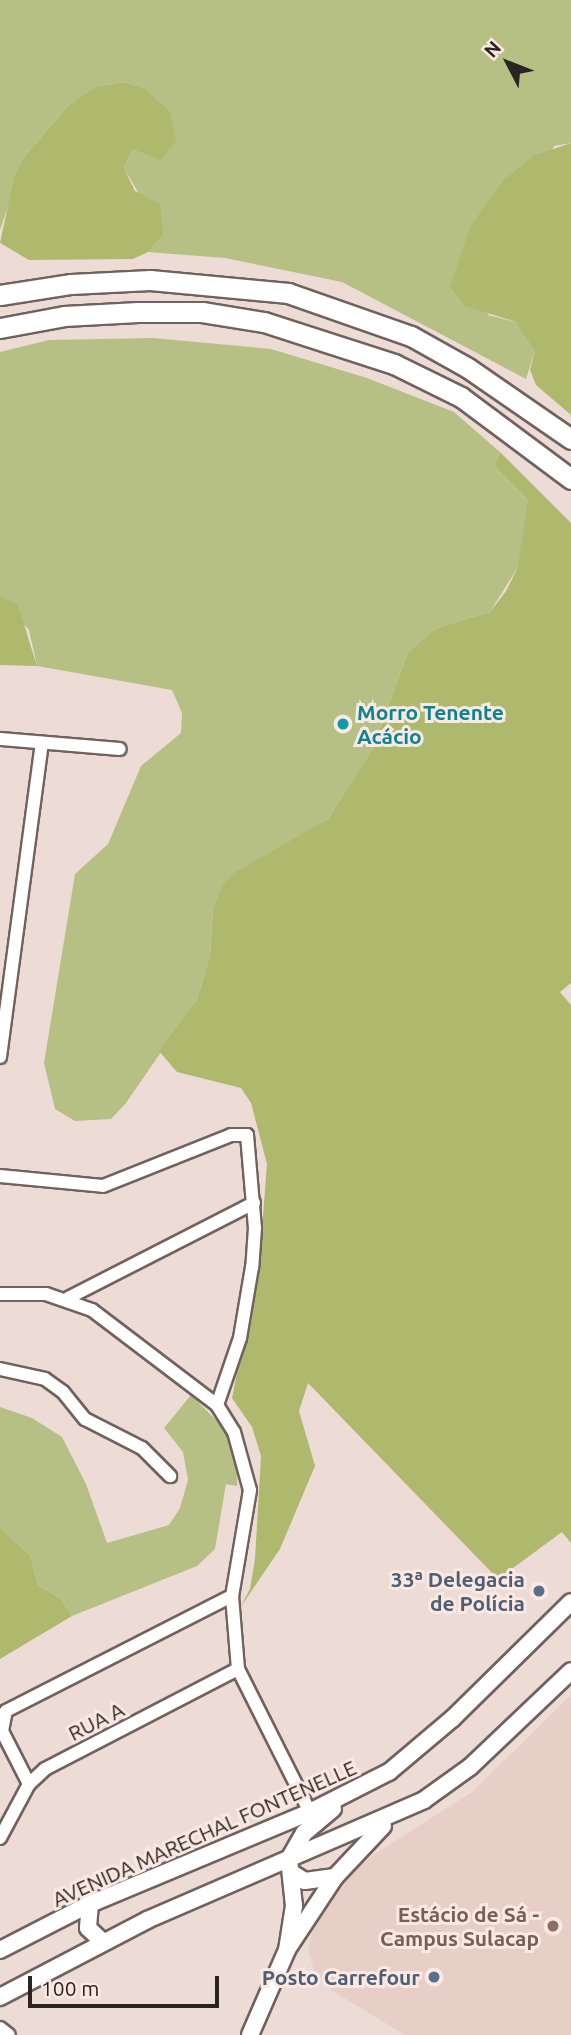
<!DOCTYPE html>
<html>
<head>
<meta charset="utf-8">
<style>
	body { margin:0 }
	#map { position:relative; width:571px; height:2035px; overflow:hidden; background:#eddcd6; font-family:Ubuntu,sans-serif }
	div>[style] { position:absolute }
	.built>* { inset:0; background:#e7cec6 }
	.green>* { inset:0; background:#b6bf84 }
	.forest>* { inset:0; background:#aeb96d }
	.roads { filter:drop-shadow(2px 0 #70625d) drop-shadow(-2px 0 #70625d) drop-shadow(0 2px #70625d) drop-shadow(0 -2px #70625d) }
	.minor>* { height:12px; margin:-6px; padding:0 6px; transform-origin:6px; border-radius:6px; background:#fff }
	.major>* { height:16px; margin:-8px; padding:0 8px; transform-origin:8px; border-radius:8px; background:#fff }
	.highway>* { height:19px; margin:-9.5px; padding:0 9.5px; transform-origin:9.5px; border-radius:9.5px; background:#fff }
	.dots>* { width:19px; height:19px; translate:-50% -50%; box-sizing:border-box; border:4px solid #fae9e3; border-radius:50% }
	span { translate:-50% -50%; white-space:nowrap; text-align:center; line-height:1.15; -webkit-text-stroke:6px #fae9e3; paint-order:stroke }
	.culture-label { font-size:21px; color:#0d838f; font-weight:700 }
	.left { translate:0 -50%; text-align:left }
	.service-label { font-size:21px; color:#4e5e75; font-weight:700 }
	.right { translate:-100% -50%; text-align:right }
	.street-label { font-size:21px; color:#292321 }
	.education-label { font-size:21px; color:#785e54; font-weight:700 }
	.north { position:absolute; left:473px; top:28px; width:70px; height:70px; -webkit-text-stroke:5px #fae9e3; paint-order:stroke; rotate:312deg; font-size:19px; font-weight:700; line-height:28px; text-align:center; color:#292321 }
	.north::after { content:''; display:block; margin:auto; width:24px; height:32px; background:#292321; clip-path:polygon(50% 0,100% 100%,50% 72%,0 100%) }
	.scale { position:absolute; left:28px; top:1976px; width:191px; height:32px; box-sizing:border-box; border:4px solid #292321; border-top:0; padding-left:9px; font-size:21px; line-height:24px; white-space:nowrap; color:#292321; -webkit-text-stroke:5px #fae9e3; paint-order:stroke }
</style>
</head>
<body>
<div id="map">
	<div class="built">
		<div style="clip-path:polygon(571px 1695px,571px 2035px,405px 2035px,331px 1990px,315px 1974px,308px 1950px,314px 1925px,332px 1891px,364px 1861px,472px 1792px)"></div>
	</div>
	<div class="green">
		<div style="clip-path:polygon(0 0,571px 0,571px 143px,554px 146px,488px 315px,516px 322px,528px 335px,535px 351px,526px 379px,342px 282px,225px 258px,148px 252px,163px 235px,124px 168px,133px 149px,144px 88px,124px 82px,94px 87px,68px 106px,25px 156px,0 230px)"></div>
		<div style="clip-path:polygon(153px 338px,271px 349px,367px 378px,454px 412px,500px 452px,494px 466px,528px 500px,526px 535px,518px 567px,490px 612px,436px 628px,408px 652px,372px 750px,328px 819px,267px 856px,213px 910px,210px 955px,197px 1000px,126px 1103px,111px 1119px,75px 1121px,55px 1109px,44px 1063px,75px 874px,108px 844px,141px 766px,181px 733px,182px 713px,172px 690px,37px 666px,29px 630px,0 597px,0 352px,49px 340px)"></div>
		<div style="clip-path:polygon(191px 1395px,227px 1431px,238px 1465px,237px 1486px,226px 1484px,215px 1549px,197px 1566px,72px 1616px,61px 1599px,38px 1585px,30px 1555px,0 1528px,0 1407px,32px 1418px,62px 1437px,86px 1484px,107px 1543px,169px 1525px,180px 1508px,188px 1480px,183px 1452px,164px 1428px)"></div>
	</div>
	<div class="forest">
		<div style="clip-path:polygon(124px 82px,144px 88px,170px 112px,176px 141px,161px 160px,133px 149px,124px 168px,135px 191px,160px 204px,163px 235px,148px 252px,133px 259px,29px 260px,0 243px,14px 178px,25px 156px,68px 106px,94px 87px)"></div>
		<div style="clip-path:polygon(571px 143px,571px 415px,536px 385px,530px 370px,535px 351px,516px 322px,465px 306px,450px 287px,470px 227px,504px 180px,533px 156px)"></div>
		<div style="clip-path:polygon(500px 452px,571px 523px,571px 983px,560px 992px,571px 1005px,571px 1543px,562px 1532px,498px 1579px,308px 1383px,299px 1411px,315px 1466px,280px 1549px,240px 1608px,250px 1589px,255px 1559px,261px 1456px,252px 1427px,232px 1398px,260px 1256px,267px 1164px,251px 1103px,241px 1088px,177px 1072px,159px 1051px,197px 1000px,210px 955px,213px 910px,222px 887px,234px 873px,328px 819px,372px 750px,408px 652px,436px 628px,490px 612px,506px 591px,518px 567px,528px 500px,494px 466px)"></div>
		<div style="clip-path:polygon(0 597px,18px 605px,37px 666px,0 665px)"></div>
		<div style="clip-path:polygon(0 1528px,30px 1555px,38px 1585px,61px 1599px,72px 1616px,0 1659px)"></div>
	</div>
	<div class="roads">
		<div class="minor">
			<div style="left:0;top:739px;width:120px;rotate:4.8deg"></div>
			<div style="left:0;top:1057px;width:317px;rotate:-82.4deg"></div>
			<div style="left:0;top:1176px;width:103px;rotate:5.5deg"></div>
			<div style="left:103px;top:1186px;width:138px;rotate:-21.7deg"></div>
			<div style="left:231px;top:1135px;width:16px"></div>
			<div style="left:247px;top:1135px;width:93px;rotate:85.1deg"></div>
			<div style="left:255px;top:1228px;width:39px;rotate:94deg"></div>
			<div style="left:252px;top:1267px;width:72px;rotate:99.6deg"></div>
			<div style="left:240px;top:1338px;width:71px;rotate:108.9deg"></div>
			<div style="left:0;top:1294px;width:46px"></div>
			<div style="left:46px;top:1294px;width:49px;rotate:19.2deg"></div>
			<div style="left:92px;top:1310px;width:157px;rotate:37.2deg"></div>
			<div style="left:217px;top:1405px;width:32px;rotate:58deg"></div>
			<div style="left:234px;top:1432px;width:60px;rotate:74.6deg"></div>
			<div style="left:250px;top:1490px;width:108px;rotate:99.6deg"></div>
			<div style="left:232px;top:1596px;width:73px;rotate:85.3deg"></div>
			<div style="left:238px;top:1669px;width:160px;rotate:63.3deg"></div>
			<div style="left:68px;top:1298px;width:209px;rotate:-27.1deg"></div>
			<div style="left:0;top:1369px;width:46px;rotate:12.5deg"></div>
			<div style="left:45px;top:1379px;width:22px;rotate:36deg"></div>
			<div style="left:63px;top:1392px;width:35px;rotate:51deg"></div>
			<div style="left:85px;top:1419px;width:64px;rotate:27deg"></div>
			<div style="left:142px;top:1448px;width:40px;rotate:45deg"></div>
			<div style="left:29px;top:1784px;width:59px;rotate:-117deg"></div>
			<div style="left:2px;top:1731px;width:20px;rotate:-79deg"></div>
			<div style="left:6px;top:1711px;width:254px;rotate:-27deg"></div>
			<div style="left:0;top:1838px;width:61px;rotate:-61.8deg"></div>
			<div style="left:29px;top:1784px;width:22px;rotate:-43deg"></div>
			<div style="left:45px;top:1769px;width:217px;rotate:-27.4deg"></div>
			<div style="left:0;top:2028px;width:11px;rotate:38deg"></div>
		</div>
		<div class="major">
			<div style="left:289px;top:1859px;width:30px;rotate:-60deg"></div>
			<div style="left:304px;top:1833px;width:38px;rotate:-40deg"></div>
			<div style="left:292px;top:1873px;width:15px;rotate:32deg"></div>
			<div style="left:305px;top:1881px;width:30px;rotate:-8deg"></div>
			<div style="left:90px;top:1904px;width:24px;rotate:95deg"></div>
			<div style="left:88px;top:1928px;width:21px;rotate:43deg"></div>
			<div style="left:288px;top:1948px;width:85px;rotate:-56.5deg"></div>
			<div style="left:335px;top:1877px;width:70px;rotate:-46.7deg"></div>
			<div style="left:0;top:1950px;width:101px;rotate:-27.1deg"></div>
			<div style="left:90px;top:1904px;width:238px;rotate:-22.7deg"></div>
			<div style="left:310px;top:1812px;width:89px;rotate:-26.9deg"></div>
			<div style="left:389px;top:1772px;width:84px;rotate:-40.2deg"></div>
			<div style="left:453px;top:1718px;width:165px;rotate:-44.5deg"></div>
			<div style="left:0;top:1997px;width:166px;rotate:-27.6deg"></div>
			<div style="left:147px;top:1920px;width:302px;rotate:-23.4deg"></div>
			<div style="left:424px;top:1800px;width:57px;rotate:-35.7deg"></div>
			<div style="left:470px;top:1767px;width:139px;rotate:-43.5deg"></div>
			<div style="left:250px;top:2035px;width:93px;rotate:-66.5deg"></div>
			<div style="left:287px;top:1950px;width:45px;rotate:-81deg"></div>
			<div style="left:294px;top:1906px;width:47px;rotate:-96.1deg"></div>
		</div>
		<div class="highway">
			<div style="left:0;top:295px;width:72px;rotate:-8.8deg"></div>
			<div style="left:71px;top:284px;width:79px;rotate:-2.9deg"></div>
			<div style="left:150px;top:280px;width:139px;rotate:5.4deg"></div>
			<div style="left:288px;top:293px;width:130px;rotate:19.3deg"></div>
			<div style="left:411px;top:336px;width:65px;rotate:29.3deg"></div>
			<div style="left:468px;top:368px;width:125px;rotate:34.6deg"></div>
			<div style="left:0;top:328px;width:65px;rotate:-10.6deg"></div>
			<div style="left:64px;top:316px;width:74px;rotate:-3.1deg"></div>
			<div style="left:138px;top:312px;width:64px"></div>
			<div style="left:202px;top:312px;width:63px;rotate:9.2deg"></div>
			<div style="left:264px;top:322px;width:137px;rotate:17.9deg"></div>
			<div style="left:394px;top:364px;width:75px;rotate:26.2deg"></div>
			<div style="left:461px;top:397px;width:137px;rotate:36.7deg"></div>
		</div>
	</div>
	<div class="dots">
		<div style="left:343px;top:724px;background:#0f9aa8"></div>
		<div style="left:539px;top:1591px;background:#5c6f8a"></div>
		<div style="left:553px;top:1926px;background:#8d6e63"></div>
		<div style="left:434px;top:1977px;background:#5c6f8a"></div>
	</div>
	<div class="culture-label">
		<span class="left" style="left:357px;top:724px">Morro Tenente<br>Acácio</span>
	</div>
	<div class="service-label">
		<span class="right" style="left:525px;top:1591px">33ª Delegacia<br>de Polícia</span>
		<span class="right" style="left:420px;top:1977px">Posto Carrefour</span>
	</div>
	<div class="street-label">
		<span style="left:96px;top:1721px;rotate:-27deg">RUA A</span>
		<span style="left:204px;top:1833px;rotate:-24deg">AVENIDA MARECHAL FONTENELLE</span>
	</div>
	<div class="education-label">
		<span class="right" style="left:539px;top:1926px">Estácio de Sá -<br>Campus Sulacap</span>
	</div>
	<div class="north">N</div>
	<div class="scale">100 m</div>
</div>
</body>
</html>
